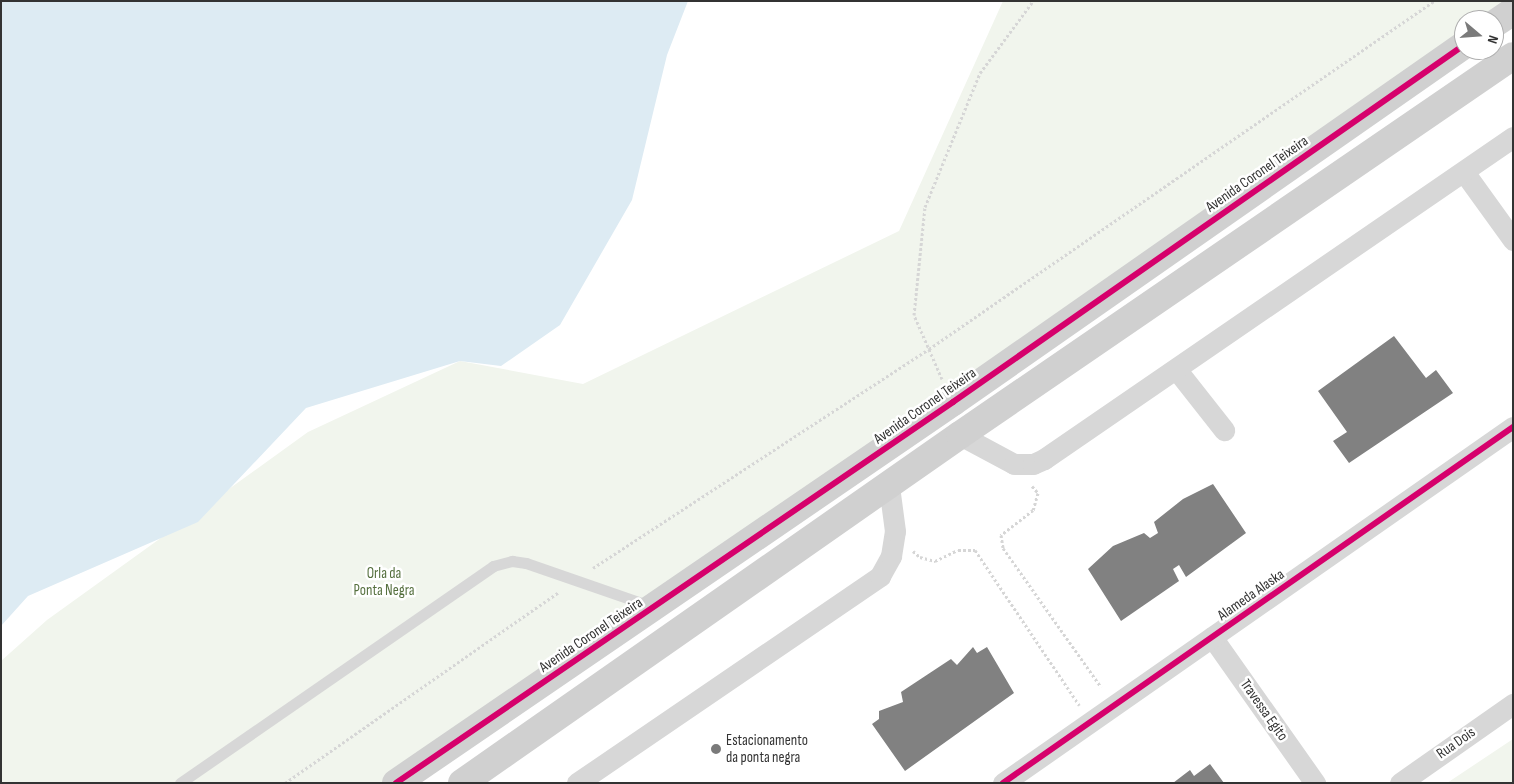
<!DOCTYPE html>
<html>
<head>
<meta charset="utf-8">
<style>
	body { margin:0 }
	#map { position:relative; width:1514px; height:784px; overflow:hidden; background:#fff; font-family:"Sofia Sans Condensed",sans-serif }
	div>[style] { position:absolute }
	.green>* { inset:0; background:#f1f5ed }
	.water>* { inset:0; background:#ddebf3 }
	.building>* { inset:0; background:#818181 }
	.path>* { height:3px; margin-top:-1.5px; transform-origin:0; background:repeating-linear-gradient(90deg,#d6d6d6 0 2.5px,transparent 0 5px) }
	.lane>* { height:11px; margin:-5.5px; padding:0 5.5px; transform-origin:5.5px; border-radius:5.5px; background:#d7d7d7 }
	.street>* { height:21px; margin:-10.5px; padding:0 10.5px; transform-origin:10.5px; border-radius:10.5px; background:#d7d7d7 }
	.secondary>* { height:28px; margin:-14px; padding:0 14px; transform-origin:14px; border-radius:14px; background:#d0d0d0 }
	.cycleway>* { height:6px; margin:-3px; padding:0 3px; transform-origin:3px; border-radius:3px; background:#d6006c }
	.dots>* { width:14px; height:14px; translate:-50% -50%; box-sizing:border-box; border:2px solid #fff; border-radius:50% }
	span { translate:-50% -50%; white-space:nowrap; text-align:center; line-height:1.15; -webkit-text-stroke:5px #fff; paint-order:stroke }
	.street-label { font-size:15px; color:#333 }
	.park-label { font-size:15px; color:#56703f }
	.poi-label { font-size:15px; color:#333 }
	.left { translate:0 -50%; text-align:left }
	.frame { position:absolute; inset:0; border:2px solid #333; pointer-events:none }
	.north { position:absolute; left:1454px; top:10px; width:50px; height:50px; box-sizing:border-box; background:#fff; border:1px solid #adadad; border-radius:50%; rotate:108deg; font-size:14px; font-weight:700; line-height:20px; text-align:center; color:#333 }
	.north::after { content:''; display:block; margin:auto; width:18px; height:22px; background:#7a7a7a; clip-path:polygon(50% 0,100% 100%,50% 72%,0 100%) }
</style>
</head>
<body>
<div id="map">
	<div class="green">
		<div style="clip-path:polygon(1003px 1px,1513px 1px,1494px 20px,1464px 20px,1464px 43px,386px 783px,1px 783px,1px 661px,47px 620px,308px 432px,460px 361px,583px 384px,899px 231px)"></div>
		<div style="clip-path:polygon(1513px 739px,1513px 783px,1447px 783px)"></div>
	</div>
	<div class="water">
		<div style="clip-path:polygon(1px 1px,688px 1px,667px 55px,632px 200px,560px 325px,501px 366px,460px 361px,306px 408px,198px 522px,28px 596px,1px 626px)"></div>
	</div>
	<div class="building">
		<div style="clip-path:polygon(1394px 336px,1426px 378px,1436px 370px,1453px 393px,1349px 463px,1333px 441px,1347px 432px,1318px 391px)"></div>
		<div style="clip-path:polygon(1213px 484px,1246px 533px,1186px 577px,1179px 565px,1173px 569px,1179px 581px,1121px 621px,1088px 569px,1113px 546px,1144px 533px,1150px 538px,1158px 533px,1154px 522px,1183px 499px)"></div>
		<div style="clip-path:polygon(973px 647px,977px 653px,987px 647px,1014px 693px,905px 771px,872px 724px,879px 719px,879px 711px,903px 702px,901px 692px,951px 659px,957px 665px)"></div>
		<div style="clip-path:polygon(1210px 764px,1224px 783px,1173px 783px,1190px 770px,1194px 776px)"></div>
	</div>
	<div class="path">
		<div style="left:942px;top:379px;width:70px;rotate:-113.6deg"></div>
		<div style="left:914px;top:315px;width:109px;rotate:-84.2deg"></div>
		<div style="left:925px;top:207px;width:145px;rotate:-67.7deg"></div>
		<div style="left:980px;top:73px;width:89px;rotate:-53.6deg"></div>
		<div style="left:1032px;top:486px;width:9px;rotate:49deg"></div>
		<div style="left:1038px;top:493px;width:18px;rotate:106deg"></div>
		<div style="left:1033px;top:510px;width:41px;rotate:142deg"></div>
		<div style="left:1001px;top:535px;width:13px;rotate:81deg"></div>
		<div style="left:1003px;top:548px;width:170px;rotate:54.8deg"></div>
		<div style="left:913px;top:551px;width:9px;rotate:41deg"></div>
		<div style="left:920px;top:557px;width:16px;rotate:15deg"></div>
		<div style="left:935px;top:561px;width:25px;rotate:-26deg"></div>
		<div style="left:958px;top:550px;width:17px"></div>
		<div style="left:975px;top:550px;width:187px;rotate:56.1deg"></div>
		<div style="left:593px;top:568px;width:401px;rotate:-33.1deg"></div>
		<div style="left:929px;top:349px;width:613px;rotate:-34.57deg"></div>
		<div style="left:285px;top:783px;width:334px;rotate:-34.9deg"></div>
	</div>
	<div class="lane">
		<div style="left:180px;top:783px;width:381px;rotate:-34.7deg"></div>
		<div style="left:493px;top:566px;width:20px;rotate:-15deg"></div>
		<div style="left:512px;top:561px;width:14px;rotate:8deg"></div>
		<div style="left:526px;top:563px;width:131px;rotate:19.1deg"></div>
	</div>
	<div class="street">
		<div style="left:1464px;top:172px;width:84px;rotate:54.2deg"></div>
		<div style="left:1176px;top:369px;width:78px;rotate:51.8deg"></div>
		<div style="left:960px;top:435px;width:61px;rotate:28.2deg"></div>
		<div style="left:1014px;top:464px;width:19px"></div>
		<div style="left:1033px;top:464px;width:12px;rotate:-24deg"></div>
		<div style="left:1044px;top:459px;width:569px;rotate:-34.47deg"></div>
		<div style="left:1212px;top:637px;width:179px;rotate:54.8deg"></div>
		<div style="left:577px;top:783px;width:367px;rotate:-34.3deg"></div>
		<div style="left:880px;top:576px;width:23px;rotate:-61deg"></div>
		<div style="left:891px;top:556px;width:25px;rotate:-81deg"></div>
		<div style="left:895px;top:531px;width:45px;rotate:-97.6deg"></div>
		<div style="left:1003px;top:783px;width:622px;rotate:-34.92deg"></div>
		<div style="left:1400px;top:783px;width:138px;rotate:-35deg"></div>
	</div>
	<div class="secondary">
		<div style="left:1494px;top:24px;width:23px;rotate:-34deg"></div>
		<div style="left:396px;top:783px;width:675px;rotate:-34.37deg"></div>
		<div style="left:953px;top:402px;width:623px;rotate:-34.94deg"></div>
		<div style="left:462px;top:783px;width:608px;rotate:-34.95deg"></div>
		<div style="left:960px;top:435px;width:670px;rotate:-34.42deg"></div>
	</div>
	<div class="cycleway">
		<div style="left:396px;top:783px;width:675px;rotate:-34.37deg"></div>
		<div style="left:953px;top:402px;width:623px;rotate:-34.94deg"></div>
		<div style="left:1003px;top:783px;width:622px;rotate:-34.92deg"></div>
	</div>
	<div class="dots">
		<div style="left:716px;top:749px;background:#7a7a7a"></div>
	</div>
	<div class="street-label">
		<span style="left:1257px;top:174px;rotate:-35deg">Avenida Coronel Teixeira</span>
		<span style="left:925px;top:406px;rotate:-35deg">Avenida Coronel Teixeira</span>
		<span style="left:1251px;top:595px;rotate:-35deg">Alameda Alaska</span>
		<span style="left:591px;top:635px;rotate:-34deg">Avenida Coronel Teixeira</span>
		<span style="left:1264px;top:710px;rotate:55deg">Travessa Egito</span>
		<span style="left:1456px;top:743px;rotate:-35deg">Rua Dois</span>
	</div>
	<div class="park-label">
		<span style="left:384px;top:582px">Orla da<br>Ponta Negra</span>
	</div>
	<div class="poi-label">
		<span class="left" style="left:726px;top:749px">Estacionamento<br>da ponta negra</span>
	</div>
	<div class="frame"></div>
	<div class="north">N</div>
</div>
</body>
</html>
